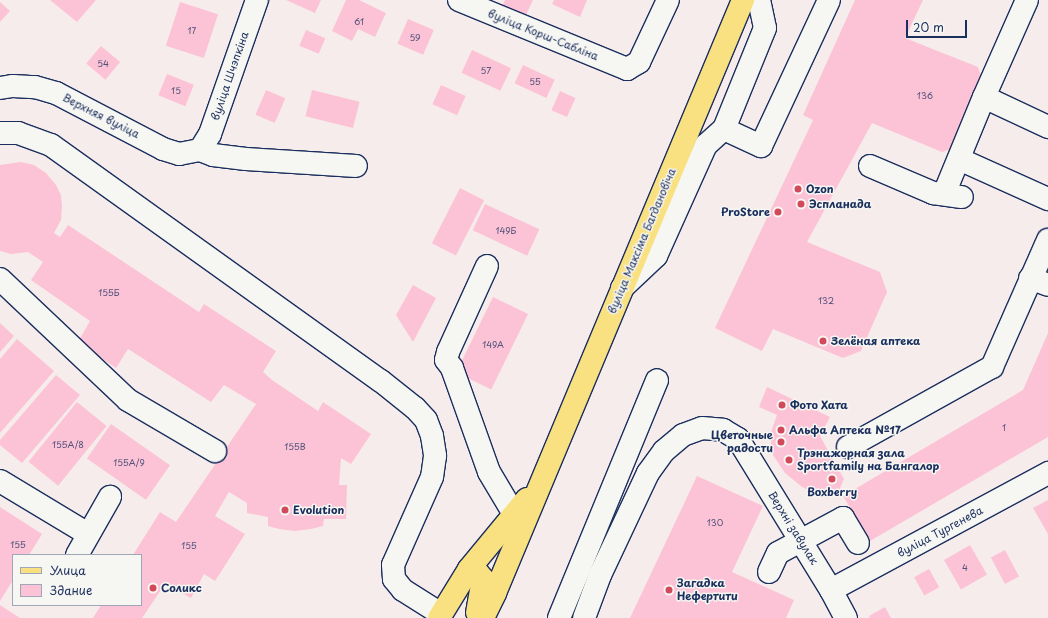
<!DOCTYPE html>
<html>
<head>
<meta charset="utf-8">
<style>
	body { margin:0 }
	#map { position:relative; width:1048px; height:618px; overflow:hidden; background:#f7ecec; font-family:"Playpen Sans",sans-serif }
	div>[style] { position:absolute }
	.building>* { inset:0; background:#fcc3d6; transform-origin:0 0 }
	.roads { filter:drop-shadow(1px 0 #1b2f5e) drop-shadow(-1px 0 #1b2f5e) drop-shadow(0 1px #1b2f5e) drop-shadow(0 -1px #1b2f5e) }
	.minor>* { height:22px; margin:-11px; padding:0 11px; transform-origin:11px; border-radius:11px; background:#f6f6f2 }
	.major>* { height:22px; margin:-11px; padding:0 11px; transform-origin:11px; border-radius:11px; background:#f9e181 }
	.dots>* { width:11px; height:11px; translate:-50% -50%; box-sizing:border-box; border:2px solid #f6f6f2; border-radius:50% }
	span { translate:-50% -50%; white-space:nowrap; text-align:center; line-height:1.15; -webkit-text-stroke:3px #f6f6f2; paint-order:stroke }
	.number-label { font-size:9px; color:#53547c }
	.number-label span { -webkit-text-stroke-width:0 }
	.street-label { font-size:11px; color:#1b2f5e }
	.poi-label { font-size:11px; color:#1b2f5e; font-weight:700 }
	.left { translate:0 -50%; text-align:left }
	.right { translate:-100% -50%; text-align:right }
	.legend { position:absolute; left:12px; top:554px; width:130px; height:52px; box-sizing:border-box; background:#f6f6f2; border:1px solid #9ea6b7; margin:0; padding:5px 7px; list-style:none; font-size:12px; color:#1b2f5e }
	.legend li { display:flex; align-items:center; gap:8px; height:20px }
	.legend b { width:20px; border:1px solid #9ea6b7 }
	.scale { position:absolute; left:906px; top:20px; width:61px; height:18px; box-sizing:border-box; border:2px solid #1b2f5e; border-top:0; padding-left:5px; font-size:12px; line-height:14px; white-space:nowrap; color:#1b2f5e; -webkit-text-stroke:3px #f6f6f2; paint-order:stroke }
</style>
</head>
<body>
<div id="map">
	<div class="building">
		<div style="clip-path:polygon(50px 0,96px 0,77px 22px)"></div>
		<div style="clip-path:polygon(286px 0,321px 0,315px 13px)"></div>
		<div style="clip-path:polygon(346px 0,359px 0,386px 13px,375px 37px,358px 29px,352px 41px,332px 31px)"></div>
		<div style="clip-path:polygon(505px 0,533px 0,525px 17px,502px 6px)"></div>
		<div style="clip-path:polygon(554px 0,587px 0,580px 17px,552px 4px)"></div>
		<div style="clip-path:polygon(855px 0,923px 0,905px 38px,978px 67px,985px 87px,959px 146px,942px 152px,872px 123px,807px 242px,880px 272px,887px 292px,861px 351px,843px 358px,773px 329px,762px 351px,715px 328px,813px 120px,803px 115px)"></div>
		<div style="clip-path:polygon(0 2px,10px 11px,0 22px)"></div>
		<div style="left:180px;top:2px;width:40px;height:46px;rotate:18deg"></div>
		<div style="left:408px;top:19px;width:28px;height:27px;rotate:23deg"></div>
		<div style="left:306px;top:30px;width:21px;height:17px;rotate:23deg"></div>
		<div style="left:101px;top:46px;width:25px;height:23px;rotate:40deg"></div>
		<div style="left:472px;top:50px;width:43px;height:25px;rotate:25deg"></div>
		<div style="left:523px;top:65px;width:35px;height:20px;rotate:25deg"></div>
		<div style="left:167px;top:74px;width:29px;height:23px;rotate:22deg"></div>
		<div style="left:441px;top:85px;width:27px;height:21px;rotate:24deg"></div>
		<div style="left:266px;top:90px;width:21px;height:27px;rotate:23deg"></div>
		<div style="left:312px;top:90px;width:49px;height:27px;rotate:14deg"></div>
		<div style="left:560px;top:91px;width:17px;height:21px;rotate:24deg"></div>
		<div style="clip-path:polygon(21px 162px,34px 165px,46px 173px,56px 185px,61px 195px,62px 207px,61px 220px,54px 233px,60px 237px,68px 225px,199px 312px,204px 304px,276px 351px,263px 372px,272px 380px,318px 411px,323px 402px,371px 434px,351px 464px,341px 458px,339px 485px,347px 485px,346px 519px,324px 519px,323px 526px,311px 529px,295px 531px,279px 529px,268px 526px,268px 517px,247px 513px,247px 503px,229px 492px,215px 516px,245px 534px,215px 581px,204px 574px,191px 598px,165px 584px,142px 618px,93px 618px,101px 605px,141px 605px,141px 555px,133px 555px,160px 512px,176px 522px,256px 404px,224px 385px,211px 402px,128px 349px,116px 368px,78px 342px,90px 321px,31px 280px,43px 262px,28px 252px,11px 254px,0 251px,0 165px)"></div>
		<div style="left:460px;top:188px;width:27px;height:62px;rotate:27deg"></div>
		<div style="left:485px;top:204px;width:60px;height:29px;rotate:25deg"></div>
		<div style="clip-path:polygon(413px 285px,436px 298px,413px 342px,396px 315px)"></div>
		<div style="left:493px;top:297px;width:39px;height:84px;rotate:26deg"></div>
		<div style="clip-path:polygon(0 323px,14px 336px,0 352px)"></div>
		<div style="clip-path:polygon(1048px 333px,1048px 437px,870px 541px,843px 496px,1023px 390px)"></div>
		<div style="clip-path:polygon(17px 339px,54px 371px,0 433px,0 359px)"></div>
		<div style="clip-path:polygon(56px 375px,80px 395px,22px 463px,0 445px,0 440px)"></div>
		<div style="clip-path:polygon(767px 387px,830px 417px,820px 436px,844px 479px,837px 495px,827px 498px,802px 487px,785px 473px,773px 455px,770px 435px,777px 415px,759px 407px)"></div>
		<div style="left:77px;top:402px;width:38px;height:77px;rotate:39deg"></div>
		<div style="left:111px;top:424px;width:72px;height:42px;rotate:35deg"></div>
		<div style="clip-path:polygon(697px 476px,763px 506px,732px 572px,794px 600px,786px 618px,630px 618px)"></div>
		<div style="clip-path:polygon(1048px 500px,1048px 534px,1033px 508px)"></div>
		<div style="clip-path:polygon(0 507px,42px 534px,29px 555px,13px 555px,13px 580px,0 601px)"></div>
		<div style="left:970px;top:545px;width:34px;height:30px;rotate:60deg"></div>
		<div style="left:1005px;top:550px;width:30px;height:16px;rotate:62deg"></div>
		<div style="left:929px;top:569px;width:21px;height:17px;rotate:61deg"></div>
		<div style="clip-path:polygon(0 605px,20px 618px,0 618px)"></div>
		<div style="clip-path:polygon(885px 607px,891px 618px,870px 618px,869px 616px)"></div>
	</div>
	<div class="roads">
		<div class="minor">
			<div style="left:459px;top:0;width:182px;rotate:22.3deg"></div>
			<div style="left:627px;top:69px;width:14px;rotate:-30deg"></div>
			<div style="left:639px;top:62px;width:68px;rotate:-64.9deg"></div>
			<div style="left:1027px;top:0;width:106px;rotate:113.9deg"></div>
			<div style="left:984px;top:97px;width:71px;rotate:25.1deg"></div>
			<div style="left:0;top:88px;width:13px;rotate:-9deg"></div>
			<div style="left:13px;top:86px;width:22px;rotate:3deg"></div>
			<div style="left:35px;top:87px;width:22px;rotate:16deg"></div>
			<div style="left:56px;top:93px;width:121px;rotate:27.6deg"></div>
			<div style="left:163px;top:149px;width:17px;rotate:17deg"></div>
			<div style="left:179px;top:154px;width:21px;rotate:-11deg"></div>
			<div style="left:200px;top:150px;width:14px;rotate:21deg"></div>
			<div style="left:213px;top:155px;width:33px;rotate:7deg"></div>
			<div style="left:246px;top:159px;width:110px;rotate:3.6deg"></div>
			<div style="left:724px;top:129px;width:41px;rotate:24.7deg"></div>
			<div style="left:761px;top:146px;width:161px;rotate:-65deg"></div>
			<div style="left:0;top:133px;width:18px"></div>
			<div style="left:18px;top:133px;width:35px;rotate:20deg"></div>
			<div style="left:51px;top:145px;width:406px;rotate:35.6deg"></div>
			<div style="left:381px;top:381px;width:43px;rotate:38.5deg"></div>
			<div style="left:415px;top:408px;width:16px;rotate:47deg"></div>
			<div style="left:426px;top:420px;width:17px;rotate:69deg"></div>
			<div style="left:432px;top:436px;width:20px;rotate:81deg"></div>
			<div style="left:435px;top:456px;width:21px;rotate:98deg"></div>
			<div style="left:432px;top:477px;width:96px;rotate:113.9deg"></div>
			<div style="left:393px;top:565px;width:14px;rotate:86deg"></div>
			<div style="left:394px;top:579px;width:14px;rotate:51deg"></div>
			<div style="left:403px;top:590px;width:45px;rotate:32.3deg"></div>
			<div style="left:200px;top:150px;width:19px;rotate:-58deg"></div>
			<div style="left:210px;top:134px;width:142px;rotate:-70.7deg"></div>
			<div style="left:959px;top:159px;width:98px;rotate:24.2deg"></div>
			<div style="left:870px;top:166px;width:69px;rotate:23.2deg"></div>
			<div style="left:933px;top:193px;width:29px;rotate:8deg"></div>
			<div style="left:944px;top:194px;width:105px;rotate:-67.6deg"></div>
			<div style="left:487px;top:266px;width:94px;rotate:114.4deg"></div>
			<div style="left:448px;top:352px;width:8px;rotate:104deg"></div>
			<div style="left:446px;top:360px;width:10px;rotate:53deg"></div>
			<div style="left:452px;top:368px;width:110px;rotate:70.4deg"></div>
			<div style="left:489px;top:472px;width:49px;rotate:59.2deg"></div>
			<div style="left:1030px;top:278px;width:19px;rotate:21deg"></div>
			<div style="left:0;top:279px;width:176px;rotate:43.4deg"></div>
			<div style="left:128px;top:400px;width:101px;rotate:30.4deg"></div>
			<div style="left:622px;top:288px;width:47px;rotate:-43.3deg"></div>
			<div style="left:656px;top:256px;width:122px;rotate:-65.8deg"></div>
			<div style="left:706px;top:145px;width:24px;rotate:-42deg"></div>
			<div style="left:724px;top:129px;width:109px;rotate:-67.9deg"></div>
			<div style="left:765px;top:28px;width:29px;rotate:-102deg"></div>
			<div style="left:848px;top:447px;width:165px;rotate:-29.1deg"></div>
			<div style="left:992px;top:367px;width:139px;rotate:-66.2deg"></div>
			<div style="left:0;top:481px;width:103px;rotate:31.1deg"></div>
			<div style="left:77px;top:555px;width:67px;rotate:-60.4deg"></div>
			<div style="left:769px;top:572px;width:21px;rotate:-65deg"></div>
			<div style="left:778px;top:553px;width:74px;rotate:-28.3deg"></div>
			<div style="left:843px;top:518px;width:29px;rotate:59deg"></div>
			<div style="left:831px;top:590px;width:247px;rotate:-28.3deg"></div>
			<div style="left:559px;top:618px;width:257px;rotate:-67.6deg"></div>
			<div style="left:584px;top:618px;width:46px;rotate:-69.6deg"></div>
			<div style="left:600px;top:575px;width:113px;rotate:-64.8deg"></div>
			<div style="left:648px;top:473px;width:27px;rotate:-54deg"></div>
			<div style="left:664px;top:451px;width:25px;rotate:-40deg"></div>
			<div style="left:683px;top:435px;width:20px;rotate:-20deg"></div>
			<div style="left:702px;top:428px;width:21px;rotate:5deg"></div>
			<div style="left:723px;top:430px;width:17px;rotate:31deg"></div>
			<div style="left:738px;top:439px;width:177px;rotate:58.4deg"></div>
			<div style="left:831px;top:590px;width:32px;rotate:62deg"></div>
		</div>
		<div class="major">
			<div style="left:469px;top:569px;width:10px;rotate:24deg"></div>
			<div style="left:478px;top:573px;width:8px;rotate:50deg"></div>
			<div style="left:483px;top:579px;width:34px;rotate:100deg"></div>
			<div style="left:439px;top:618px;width:57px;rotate:-58.5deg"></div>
			<div style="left:469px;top:569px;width:91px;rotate:-50.4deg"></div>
			<div style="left:483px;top:618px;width:28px;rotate:-64deg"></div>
			<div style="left:495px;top:593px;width:643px;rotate:-67.3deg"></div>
		</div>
	</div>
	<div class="dots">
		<div style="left:798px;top:189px;background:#d1495b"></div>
		<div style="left:801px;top:204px;background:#d1495b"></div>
		<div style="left:778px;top:212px;background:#d1495b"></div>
		<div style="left:823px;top:341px;background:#d1495b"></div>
		<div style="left:782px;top:405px;background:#d1495b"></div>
		<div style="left:781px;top:430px;background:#d1495b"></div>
		<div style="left:781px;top:442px;background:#d1495b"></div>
		<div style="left:789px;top:460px;background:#d1495b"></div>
		<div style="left:832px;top:479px;background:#d1495b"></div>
		<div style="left:285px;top:510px;background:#d1495b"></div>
		<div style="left:153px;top:588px;background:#d1495b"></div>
		<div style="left:669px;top:590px;background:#d1495b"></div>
	</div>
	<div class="number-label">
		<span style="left:359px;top:21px">61</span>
		<span style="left:192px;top:30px">17</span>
		<span style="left:415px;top:37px">59</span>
		<span style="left:103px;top:63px">54</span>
		<span style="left:486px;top:70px">57</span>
		<span style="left:535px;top:81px">55</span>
		<span style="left:176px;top:90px">15</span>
		<span style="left:925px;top:95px">136</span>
		<span style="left:506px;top:230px">149Б</span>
		<span style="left:109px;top:292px">155Б</span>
		<span style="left:826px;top:300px">132</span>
		<span style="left:493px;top:344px">149А</span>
		<span style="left:1004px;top:427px">1</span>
		<span style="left:68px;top:444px">155А/8</span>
		<span style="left:295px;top:446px">155В</span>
		<span style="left:129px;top:462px">155А/9</span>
		<span style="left:715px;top:522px">130</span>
		<span style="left:18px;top:544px">155</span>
		<span style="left:189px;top:545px">155</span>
		<span style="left:965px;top:567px">4</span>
	</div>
	<div class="street-label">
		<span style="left:543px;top:35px;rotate:22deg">вуліца Корш-Сабліна</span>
		<span style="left:230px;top:76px;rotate:-71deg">вуліца Шчэпкіна</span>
		<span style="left:101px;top:116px;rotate:27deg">Верхняя вуліца</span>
		<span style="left:642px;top:241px;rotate:-67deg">вуліца Максіма Багдановіча</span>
		<span style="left:793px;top:528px;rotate:58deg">Верхні завулак</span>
		<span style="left:940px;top:532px;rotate:-28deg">вуліца Тургенева</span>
	</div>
	<div class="poi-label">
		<span class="left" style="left:806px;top:189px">Ozon</span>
		<span class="left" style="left:809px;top:204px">Эспланада</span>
		<span class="right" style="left:770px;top:212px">ProStore</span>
		<span class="left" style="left:831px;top:341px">Зелёная аптека</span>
		<span class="left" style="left:790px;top:405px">Фото Хата</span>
		<span class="left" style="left:789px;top:430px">Альфа Аптека №17</span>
		<span class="right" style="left:773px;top:442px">Цветочные<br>радости</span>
		<span class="left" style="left:797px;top:460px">Трэнажорная зала<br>Sportfamily на Бангалор</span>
		<span style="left:832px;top:492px">Boxberry</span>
		<span class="left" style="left:293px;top:510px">Evolution</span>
		<span class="left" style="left:677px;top:590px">Загадка<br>Нефертити</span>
		<span class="left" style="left:161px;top:588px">Соликс</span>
	</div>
	<ul class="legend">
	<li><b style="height:5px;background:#f9e181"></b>Улица</li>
	<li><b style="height:11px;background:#fcc3d6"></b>Здание</li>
	</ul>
	<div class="scale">20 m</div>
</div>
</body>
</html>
